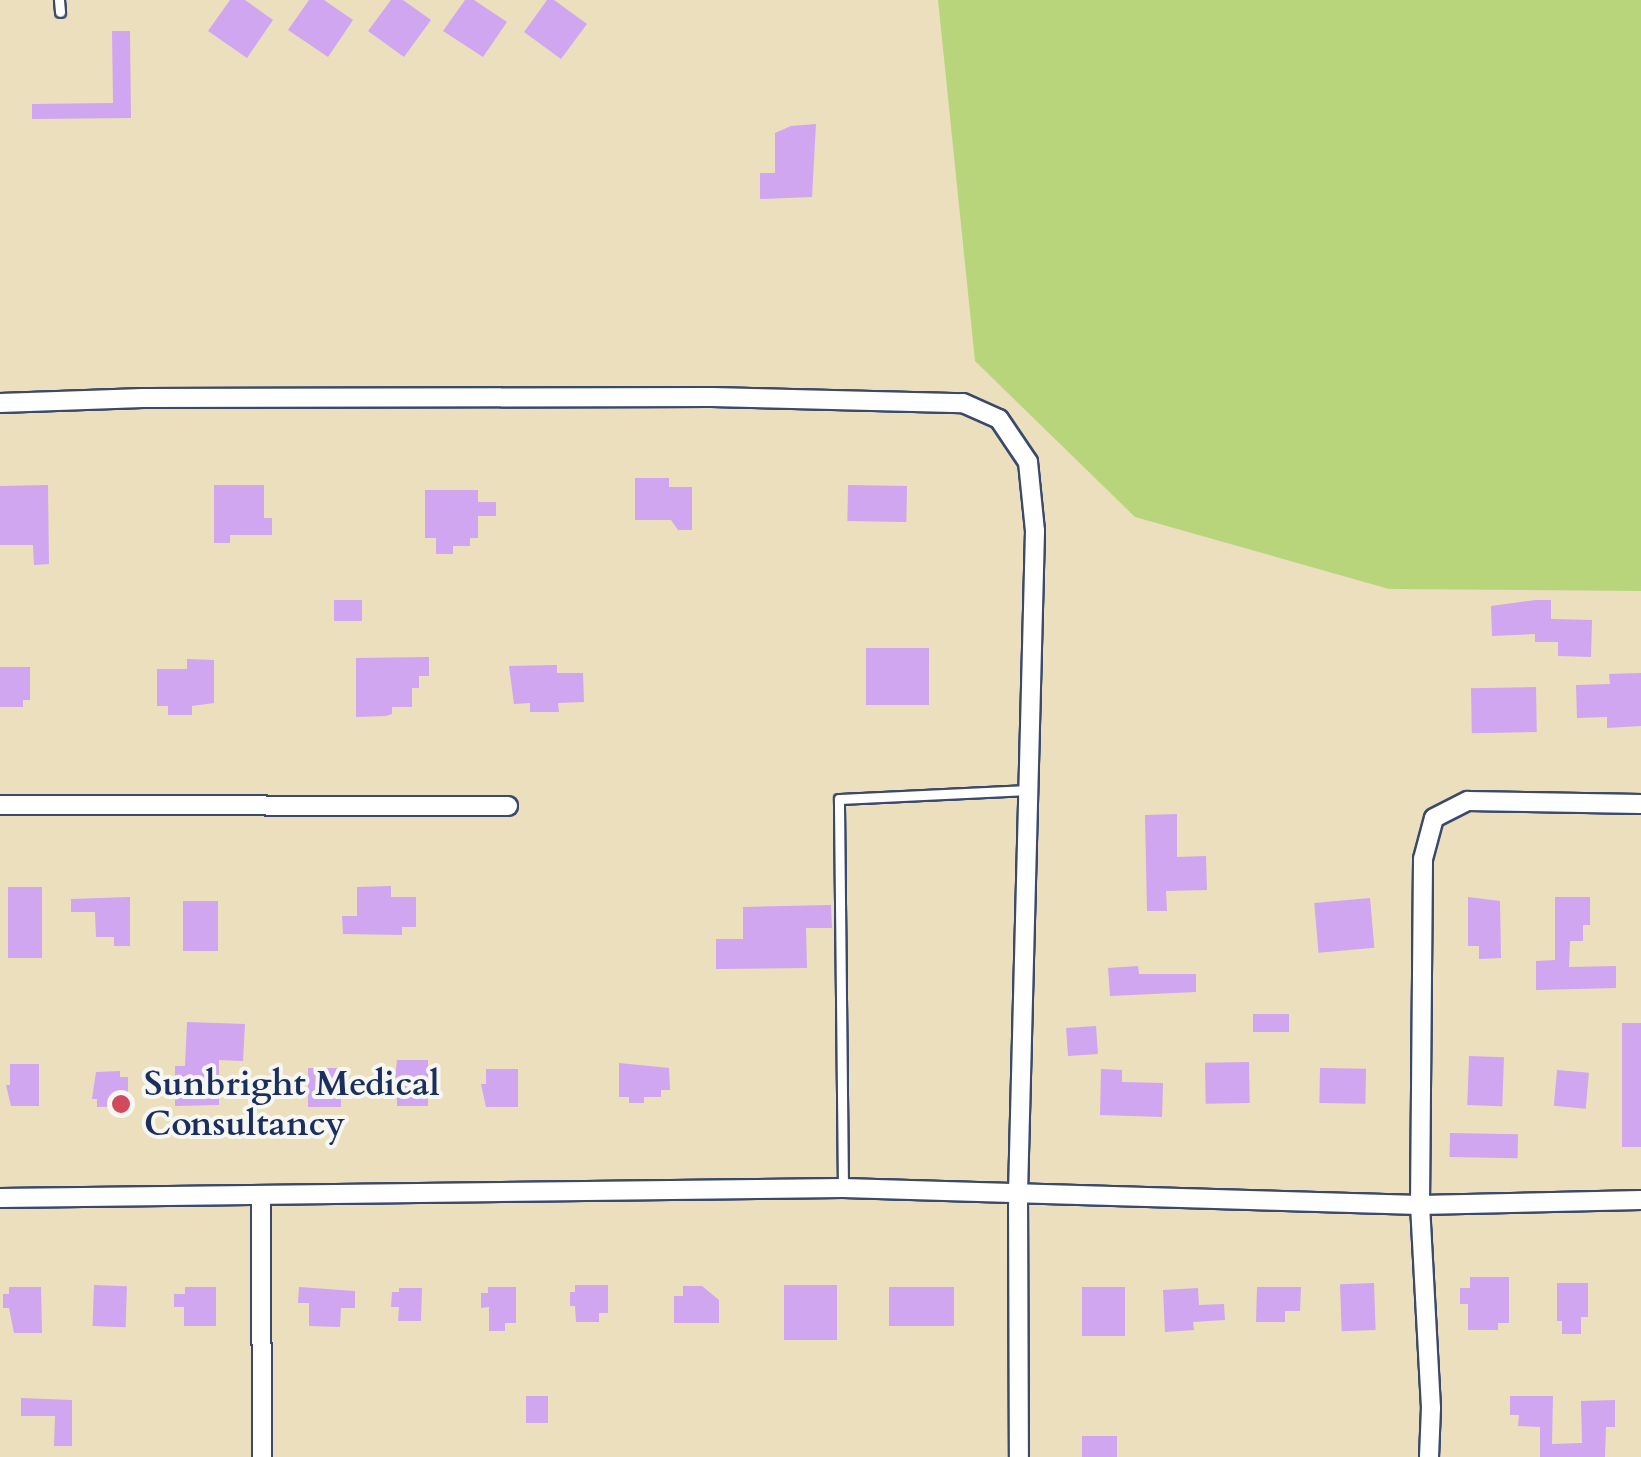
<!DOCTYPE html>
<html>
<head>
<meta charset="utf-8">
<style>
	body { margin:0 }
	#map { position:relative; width:1641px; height:1457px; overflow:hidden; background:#ecdfbe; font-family:Cardo,serif }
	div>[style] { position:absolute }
	.green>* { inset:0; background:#b8d57c }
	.building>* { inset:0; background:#cfa6ef; transform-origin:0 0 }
	.roads { filter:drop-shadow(2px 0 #3a496c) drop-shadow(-2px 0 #3a496c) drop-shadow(0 2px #3a496c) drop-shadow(0 -2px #3a496c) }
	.service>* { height:9px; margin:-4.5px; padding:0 4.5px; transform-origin:4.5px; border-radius:4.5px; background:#fff }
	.minor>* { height:18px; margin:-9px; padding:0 9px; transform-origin:9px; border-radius:9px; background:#fff }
	.dots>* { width:28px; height:28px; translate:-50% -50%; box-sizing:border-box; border:5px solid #f6f6f2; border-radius:50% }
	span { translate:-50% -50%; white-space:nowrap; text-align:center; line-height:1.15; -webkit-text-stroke:8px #f6f6f2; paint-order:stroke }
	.poi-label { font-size:35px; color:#1b2f5e; font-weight:700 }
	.left { translate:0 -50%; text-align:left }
</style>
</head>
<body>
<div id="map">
	<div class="green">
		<div style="clip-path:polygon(938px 0,1641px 0,1641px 591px,1389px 589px,1135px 517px,975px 361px)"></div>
	</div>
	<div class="building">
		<div style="clip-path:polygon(230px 0,245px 0,273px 20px,247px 58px,208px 31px)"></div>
		<div style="clip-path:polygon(309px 0,324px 0,353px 20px,328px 57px,288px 30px)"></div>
		<div style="clip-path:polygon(391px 0,403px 0,431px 20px,404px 57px,368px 31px)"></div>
		<div style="clip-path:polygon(465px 0,474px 0,507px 22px,483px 57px,443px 31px)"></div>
		<div style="clip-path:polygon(547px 0,554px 0,587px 24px,561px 59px,524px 32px)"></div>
		<div style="clip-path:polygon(112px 31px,130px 31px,131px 118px,32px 119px,32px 104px,113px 103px)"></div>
		<div style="clip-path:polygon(816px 124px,812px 197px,760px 199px,760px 173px,775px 173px,775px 133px,791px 126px)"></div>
		<div style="clip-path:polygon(635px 478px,669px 478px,669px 487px,692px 487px,692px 530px,678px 530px,671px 520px,635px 520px)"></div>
		<div style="clip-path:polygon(48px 485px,49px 564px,34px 565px,33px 545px,0 545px,0 486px)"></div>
		<div style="clip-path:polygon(214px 485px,264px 485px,264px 518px,272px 518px,272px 535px,230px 535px,230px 543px,214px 543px)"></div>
		<div style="left:848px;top:485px;width:59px;height:36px;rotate:1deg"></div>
		<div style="clip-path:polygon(425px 490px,478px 490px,478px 502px,496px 502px,496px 516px,478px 516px,478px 538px,470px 538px,470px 546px,453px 546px,453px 554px,436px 554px,436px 538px,425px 538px)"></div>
		<div style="left:362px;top:600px;width:21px;height:28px;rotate:90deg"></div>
		<div style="clip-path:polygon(1536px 600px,1551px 600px,1551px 619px,1592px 620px,1591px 657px,1558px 656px,1558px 642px,1535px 642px,1535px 634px,1492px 636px,1491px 606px)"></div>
		<div style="left:866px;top:648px;width:63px;height:57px"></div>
		<div style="clip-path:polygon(429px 657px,429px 676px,419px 676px,419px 688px,412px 688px,412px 707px,392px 707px,392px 714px,386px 716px,356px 717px,356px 658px)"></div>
		<div style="clip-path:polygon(187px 659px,214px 660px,214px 703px,192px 706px,192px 715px,168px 715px,168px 706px,157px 706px,157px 669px,187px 669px)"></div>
		<div style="clip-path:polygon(557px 665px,557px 673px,583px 673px,584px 702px,558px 703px,559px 712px,530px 712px,530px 703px,514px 704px,509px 666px)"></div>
		<div style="clip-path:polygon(0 667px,30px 667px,30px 700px,23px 700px,23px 707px,0 707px)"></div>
		<div style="clip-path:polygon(1641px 673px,1641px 726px,1607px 728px,1607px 717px,1577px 718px,1576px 685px,1610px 684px,1609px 674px)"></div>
		<div style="left:1536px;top:687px;width:45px;height:65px;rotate:89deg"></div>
		<div style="clip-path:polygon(1177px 814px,1177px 857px,1206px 856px,1207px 890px,1166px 891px,1167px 911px,1147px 911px,1145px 815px)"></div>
		<div style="clip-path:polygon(391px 886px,391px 897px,416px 897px,416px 927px,402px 927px,402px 935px,343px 934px,342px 916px,357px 916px,357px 887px)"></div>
		<div style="left:42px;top:887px;width:71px;height:34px;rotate:90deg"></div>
		<div style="clip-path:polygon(130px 897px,130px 946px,114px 946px,114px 937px,96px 937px,95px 912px,71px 912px,71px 899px)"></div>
		<div style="clip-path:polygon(1468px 897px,1500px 901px,1501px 958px,1479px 959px,1479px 946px,1468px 946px)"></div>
		<div style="clip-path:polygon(1555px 897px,1590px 897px,1590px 925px,1583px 925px,1583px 941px,1570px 941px,1569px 967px,1616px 966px,1616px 988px,1536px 990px,1536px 961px,1555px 960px)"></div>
		<div style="left:1370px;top:898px;width:50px;height:56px;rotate:85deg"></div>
		<div style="left:183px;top:901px;width:35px;height:50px"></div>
		<div style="clip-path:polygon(831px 905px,832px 928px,806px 928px,807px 968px,716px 969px,716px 939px,743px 939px,743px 907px)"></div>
		<div style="clip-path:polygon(1138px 966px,1139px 974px,1196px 974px,1196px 992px,1110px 996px,1108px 968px)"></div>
		<div style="left:1253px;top:1014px;width:36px;height:18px"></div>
		<div style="clip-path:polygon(187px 1022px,245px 1024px,243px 1061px,219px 1060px,219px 1105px,175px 1106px,175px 1066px,185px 1066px)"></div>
		<div style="left:1622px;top:1023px;width:19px;height:124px"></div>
		<div style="left:1096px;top:1026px;width:28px;height:30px;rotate:86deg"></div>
		<div style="left:1469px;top:1056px;width:35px;height:49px;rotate:2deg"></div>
		<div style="clip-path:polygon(397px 1060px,428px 1060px,428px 1106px,397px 1106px,397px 1099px,393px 1099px)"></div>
		<div style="left:1249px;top:1062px;width:41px;height:44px;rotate:89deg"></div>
		<div style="clip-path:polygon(619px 1063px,669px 1068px,670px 1090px,661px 1090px,661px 1097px,644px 1097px,644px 1103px,629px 1103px,629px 1097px,619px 1097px)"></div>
		<div style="clip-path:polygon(10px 1064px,39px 1064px,39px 1106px,11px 1106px,6px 1085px,10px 1085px)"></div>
		<div style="left:308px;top:1068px;width:33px;height:39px"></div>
		<div style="left:1320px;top:1068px;width:46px;height:35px;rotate:1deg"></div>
		<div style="clip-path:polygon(486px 1069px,518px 1069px,518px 1107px,486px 1107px,481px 1084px,486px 1084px)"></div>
		<div style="clip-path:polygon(1101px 1069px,1122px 1070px,1122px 1082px,1163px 1083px,1162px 1117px,1100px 1115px)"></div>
		<div style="left:1557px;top:1070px;width:32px;height:36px;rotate:5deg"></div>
		<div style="clip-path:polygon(120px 1071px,120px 1077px,128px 1077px,128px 1106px,97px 1107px,97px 1099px,92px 1099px,96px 1072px)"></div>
		<div style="left:1450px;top:1133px;width:68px;height:24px;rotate:1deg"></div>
		<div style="clip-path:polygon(1470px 1277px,1509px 1277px,1509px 1323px,1498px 1323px,1498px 1330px,1468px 1330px,1468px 1304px,1460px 1304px,1460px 1288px,1470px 1288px)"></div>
		<div style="left:1374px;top:1283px;width:47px;height:34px;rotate:88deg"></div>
		<div style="clip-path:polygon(1557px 1283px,1588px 1283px,1588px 1317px,1581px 1317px,1581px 1334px,1562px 1334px,1562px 1321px,1557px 1321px)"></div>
		<div style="left:94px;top:1285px;width:33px;height:41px;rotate:2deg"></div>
		<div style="clip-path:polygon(575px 1285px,608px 1285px,608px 1313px,599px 1313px,599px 1322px,576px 1322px,575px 1306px,570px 1306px,570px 1292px,575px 1292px)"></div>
		<div style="left:784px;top:1285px;width:53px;height:55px"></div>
		<div style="clip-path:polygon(683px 1286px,702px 1286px,719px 1300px,719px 1323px,674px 1323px,674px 1296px,683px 1296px)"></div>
		<div style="clip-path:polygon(9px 1287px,41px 1287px,42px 1333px,14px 1333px,9px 1308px,3px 1308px,3px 1294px,9px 1294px)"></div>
		<div style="clip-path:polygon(185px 1287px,216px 1287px,216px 1326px,184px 1326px,184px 1307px,174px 1307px,174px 1294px,185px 1294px)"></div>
		<div style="clip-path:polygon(299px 1287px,355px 1291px,355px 1308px,341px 1308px,340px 1327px,309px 1326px,309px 1303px,298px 1303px)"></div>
		<div style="clip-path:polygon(488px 1287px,516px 1287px,516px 1323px,505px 1323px,505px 1331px,489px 1331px,489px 1307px,481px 1308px,481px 1293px,488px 1293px)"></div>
		<div style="left:889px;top:1287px;width:65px;height:39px"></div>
		<div style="left:1082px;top:1287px;width:43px;height:49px"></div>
		<div style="clip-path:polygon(1257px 1287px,1301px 1287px,1300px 1311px,1285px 1311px,1285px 1322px,1256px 1322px)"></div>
		<div style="clip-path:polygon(399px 1288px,422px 1288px,421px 1321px,398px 1321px,399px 1307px,391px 1307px,392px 1292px,399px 1292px)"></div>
		<div style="clip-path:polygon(1198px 1288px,1199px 1305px,1224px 1304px,1225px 1320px,1193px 1322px,1194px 1330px,1165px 1332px,1163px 1290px)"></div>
		<div style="left:548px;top:1396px;width:27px;height:22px;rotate:90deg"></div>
		<div style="clip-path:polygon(1510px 1396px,1553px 1396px,1552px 1444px,1582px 1443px,1581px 1401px,1615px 1400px,1615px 1427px,1606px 1427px,1605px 1457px,1540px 1457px,1540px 1427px,1518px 1426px,1519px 1415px,1510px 1415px)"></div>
		<div style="clip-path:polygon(21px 1398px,72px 1400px,72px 1446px,54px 1446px,55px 1416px,21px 1416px)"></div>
		<div style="left:1082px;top:1436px;width:35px;height:21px"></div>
	</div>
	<div class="roads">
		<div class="service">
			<div style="left:59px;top:0;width:12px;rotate:85deg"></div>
			<div style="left:843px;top:1188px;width:389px;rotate:-90.6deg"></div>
			<div style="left:839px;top:799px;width:190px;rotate:-2.7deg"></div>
		</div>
		<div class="minor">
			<div style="left:0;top:403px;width:143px;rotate:-2deg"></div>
			<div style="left:143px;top:398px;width:569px;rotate:-0.1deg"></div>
			<div style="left:712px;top:397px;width:251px;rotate:1.4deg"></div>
			<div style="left:963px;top:403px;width:39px;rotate:24deg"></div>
			<div style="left:999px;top:419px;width:52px;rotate:56deg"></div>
			<div style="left:1028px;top:462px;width:69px;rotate:84.2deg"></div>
			<div style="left:1035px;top:531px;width:663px;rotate:91.47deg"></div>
			<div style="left:1018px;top:1194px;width:263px;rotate:89.8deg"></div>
			<div style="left:0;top:805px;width:508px;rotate:0.11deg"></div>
			<div style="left:261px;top:1196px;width:261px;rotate:89.8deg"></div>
			<div style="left:0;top:1198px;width:843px;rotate:-0.68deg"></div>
			<div style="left:843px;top:1188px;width:577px;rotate:1.69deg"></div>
			<div style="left:1420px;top:1205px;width:221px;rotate:-1.3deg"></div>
			<div style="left:1429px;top:1457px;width:49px;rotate:-87.7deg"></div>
			<div style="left:1431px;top:1408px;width:203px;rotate:-93.1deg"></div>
			<div style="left:1420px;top:1205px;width:346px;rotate:-89.5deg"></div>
			<div style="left:1423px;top:859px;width:42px;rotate:-75deg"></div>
			<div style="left:1434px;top:818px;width:38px;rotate:-27deg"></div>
			<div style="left:1468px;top:801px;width:173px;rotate:1deg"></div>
		</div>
	</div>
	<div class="dots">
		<div style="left:121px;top:1104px;background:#d1495b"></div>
	</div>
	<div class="poi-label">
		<span class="left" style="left:144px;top:1104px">Sunbright Medical<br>Consultancy</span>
	</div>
</div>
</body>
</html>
